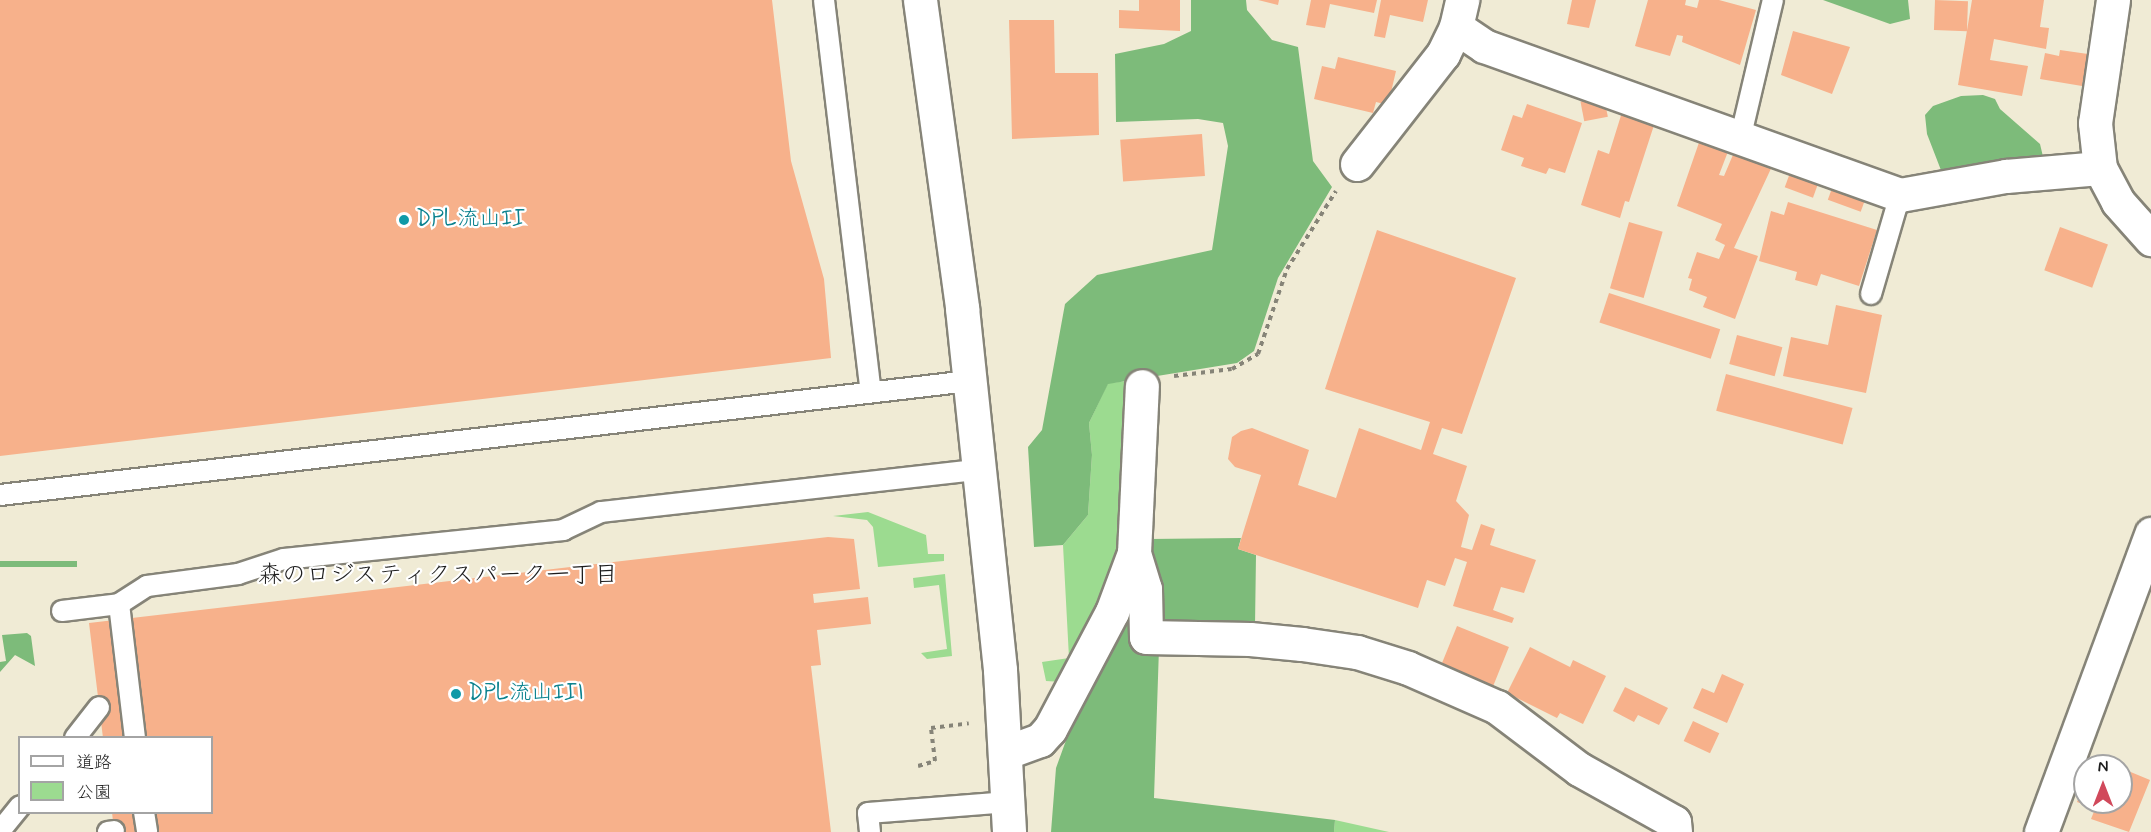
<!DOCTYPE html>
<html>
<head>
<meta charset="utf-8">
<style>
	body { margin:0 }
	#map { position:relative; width:2151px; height:832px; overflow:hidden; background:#f0ebd5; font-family:Mynerve,"Klee One",sans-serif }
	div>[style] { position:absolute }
	.green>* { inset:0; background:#9cdb90 }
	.forest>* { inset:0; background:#7dbb7a; transform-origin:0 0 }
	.building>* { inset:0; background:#f7b18b; transform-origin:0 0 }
	.path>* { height:4px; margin-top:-2px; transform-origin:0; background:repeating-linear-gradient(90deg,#868478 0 4.5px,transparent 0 9px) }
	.roads { filter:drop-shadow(2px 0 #868478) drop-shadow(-2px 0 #868478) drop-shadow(0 2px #868478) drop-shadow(0 -2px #868478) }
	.service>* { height:20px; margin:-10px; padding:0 10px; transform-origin:10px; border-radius:10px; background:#fff }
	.minor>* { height:33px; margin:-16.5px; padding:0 16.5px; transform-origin:16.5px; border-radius:16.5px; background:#fff }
	.tertiary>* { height:33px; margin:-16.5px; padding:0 16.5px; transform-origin:16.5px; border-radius:16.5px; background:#fff }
	.dots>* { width:16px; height:16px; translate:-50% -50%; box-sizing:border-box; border:3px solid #fff; border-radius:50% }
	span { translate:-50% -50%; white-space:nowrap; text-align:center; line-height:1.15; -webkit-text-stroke:4.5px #fff; paint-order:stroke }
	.culture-label { font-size:22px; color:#0d838f }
	.left { translate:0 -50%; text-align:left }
	.neighbourhood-label { font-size:24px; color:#1c1c1c }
	.legend { position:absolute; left:18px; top:736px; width:195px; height:78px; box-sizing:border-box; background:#fff; border:2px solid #a4a4a4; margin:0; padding:8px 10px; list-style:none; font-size:18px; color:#1c1c1c }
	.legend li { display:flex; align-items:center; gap:12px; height:30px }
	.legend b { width:30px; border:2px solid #a4a4a4 }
	.north { position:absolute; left:2073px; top:754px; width:60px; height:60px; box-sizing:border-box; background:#fff; border:2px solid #a4a4a4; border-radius:50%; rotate:0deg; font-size:16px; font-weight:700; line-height:24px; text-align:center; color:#1c1c1c }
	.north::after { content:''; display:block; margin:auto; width:21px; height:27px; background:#d1495b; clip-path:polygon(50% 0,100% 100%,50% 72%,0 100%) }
</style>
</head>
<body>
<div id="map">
	<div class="green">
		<div style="clip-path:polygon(1130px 381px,1120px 552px,1109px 593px,1062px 682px,1046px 681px,1042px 662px,1069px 658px,1063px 545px,1088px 515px,1092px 455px,1089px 423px,1108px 383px)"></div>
		<div style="clip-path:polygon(868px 512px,926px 535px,928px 554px,944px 554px,944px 561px,878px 567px,873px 527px,867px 520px,833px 516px)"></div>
		<div style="clip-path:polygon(945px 574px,952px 656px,927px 659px,921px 653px,947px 649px,939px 585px,914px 588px,913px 578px)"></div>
		<div style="clip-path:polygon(1335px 820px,1389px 832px,1334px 832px)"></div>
	</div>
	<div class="forest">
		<div style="clip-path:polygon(1191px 0,1246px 0,1247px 10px,1272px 40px,1298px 47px,1313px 161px,1332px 187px,1278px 278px,1254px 351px,1237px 363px,1108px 384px,1089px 423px,1092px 455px,1088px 515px,1063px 545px,1034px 547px,1028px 447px,1042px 430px,1065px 304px,1097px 275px,1212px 250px,1228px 146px,1223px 123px,1198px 119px,1116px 122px,1115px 54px,1164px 44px,1191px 31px)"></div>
		<div style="clip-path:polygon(1823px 0,1908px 0,1910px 19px,1890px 24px)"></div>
		<div style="clip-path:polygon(1983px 95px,1995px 99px,2000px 109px,2040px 144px,2045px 165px,1944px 178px,1927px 134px,1925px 115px,1933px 106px,1961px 96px)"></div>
		<div style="clip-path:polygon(1241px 538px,1238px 549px,1256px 555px,1255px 626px,1153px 621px,1149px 539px)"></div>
		<div style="left:77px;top:561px;width:6px;height:78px;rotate:90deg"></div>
		<div style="clip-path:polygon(1138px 595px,1159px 648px,1154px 798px,1335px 820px,1334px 832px,1051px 832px,1056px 768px,1077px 710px,1118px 639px)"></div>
		<div style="clip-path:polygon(27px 633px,31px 636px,35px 666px,15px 655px,0 672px,0 662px,6px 661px,2px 635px)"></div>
	</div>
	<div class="building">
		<div style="clip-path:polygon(0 0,772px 0,791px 161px,824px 279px,831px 358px,0 456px)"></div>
		<div style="clip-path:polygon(1139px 0,1180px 0,1180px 31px,1119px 28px,1119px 10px,1139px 11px)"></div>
		<div style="clip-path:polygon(1258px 0,1279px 0,1278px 5px)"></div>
		<div style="clip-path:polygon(1311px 0,1377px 0,1374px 13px,1330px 4px,1325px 28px,1306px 25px)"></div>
		<div style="clip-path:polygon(1381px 0,1428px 0,1423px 22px,1390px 15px,1385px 38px,1374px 36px)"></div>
		<div style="clip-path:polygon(1572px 0,1596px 0,1589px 28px,1567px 24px)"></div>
		<div style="clip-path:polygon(1648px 0,1686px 0,1685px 5px,1697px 8px,1699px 0,1719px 0,1756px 10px,1740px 65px,1682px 42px,1683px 36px,1677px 35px,1670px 56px,1635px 46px)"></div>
		<div style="left:1935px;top:0;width:33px;height:30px;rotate:2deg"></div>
		<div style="clip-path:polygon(1972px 0,2044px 0,2040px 27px,2049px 28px,2046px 49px,1994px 39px,1990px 60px,2028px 66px,2022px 96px,1958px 85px)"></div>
		<div style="clip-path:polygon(1009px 20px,1054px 20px,1055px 73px,1098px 73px,1099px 135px,1012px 139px)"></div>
		<div style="clip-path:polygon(1793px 31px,1850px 47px,1832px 94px,1781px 75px)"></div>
		<div style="clip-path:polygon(2060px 50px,2088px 54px,2082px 86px,2040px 79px,2045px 53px,2059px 56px)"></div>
		<div style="clip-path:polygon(1338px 57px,1396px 71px,1388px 105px,1376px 102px,1373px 113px,1314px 99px,1322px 66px,1335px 69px)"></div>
		<div style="left:1604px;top:97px;width:20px;height:24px;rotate:79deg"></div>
		<div style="clip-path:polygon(1527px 104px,1582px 123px,1565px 173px,1549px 168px,1546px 174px,1521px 166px,1524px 158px,1501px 150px,1513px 115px,1522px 118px)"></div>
		<div style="clip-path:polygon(1623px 109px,1656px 119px,1629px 202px,1625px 201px,1620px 218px,1581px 205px,1598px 150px,1609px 154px)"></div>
		<div style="clip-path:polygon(1703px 131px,1732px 141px,1719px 175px,1724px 176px,1738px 143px,1775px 160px,1734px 248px,1758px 256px,1735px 319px,1703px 307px,1707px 297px,1689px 290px,1692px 279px,1688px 278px,1697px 252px,1719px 259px,1725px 245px,1715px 240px,1722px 224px,1677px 206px)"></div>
		<div style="left:1202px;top:134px;width:42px;height:82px;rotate:86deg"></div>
		<div style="left:1794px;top:162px;width:30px;height:27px;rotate:20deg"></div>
		<div style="left:1835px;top:180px;width:35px;height:21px;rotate:20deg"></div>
		<div style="clip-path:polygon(1788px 202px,1877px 230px,1859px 286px,1821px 274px,1817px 286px,1795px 280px,1797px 272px,1759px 261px,1771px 211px,1784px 215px)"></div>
		<div style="left:1629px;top:222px;width:35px;height:69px;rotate:16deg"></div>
		<div style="left:2060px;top:227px;width:51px;height:46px;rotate:20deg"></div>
		<div style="clip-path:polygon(1377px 230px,1516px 278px,1462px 434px,1442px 428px,1433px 454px,1467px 466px,1456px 501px,1469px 515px,1461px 547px,1472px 550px,1481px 524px,1495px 529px,1490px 545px,1536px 560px,1524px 593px,1501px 587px,1493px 610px,1514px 618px,1512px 623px,1453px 606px,1467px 562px,1455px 558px,1445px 586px,1427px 580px,1418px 608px,1238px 549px,1261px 475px,1235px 467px,1228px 459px,1232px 437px,1241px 431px,1252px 428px,1309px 450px,1298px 485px,1336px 498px,1359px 428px,1421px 450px,1430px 422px,1325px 389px)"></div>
		<div style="left:1609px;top:293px;width:117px;height:31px;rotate:18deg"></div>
		<div style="clip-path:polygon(1836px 305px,1882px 315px,1866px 393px,1783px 376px,1791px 337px,1828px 345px)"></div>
		<div style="left:1737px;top:335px;width:47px;height:30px;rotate:15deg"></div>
		<div style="left:1726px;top:374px;width:131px;height:38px;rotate:15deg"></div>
		<div style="clip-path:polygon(828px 537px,854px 539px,860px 589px,813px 594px,814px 603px,868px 597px,871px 624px,817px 630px,821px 665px,811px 666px,831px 832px,114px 832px,112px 812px,212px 812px,212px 738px,103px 738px,89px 623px)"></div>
		<div style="left:1457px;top:626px;width:56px;height:44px;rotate:22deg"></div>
		<div style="clip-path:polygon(1530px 647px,1570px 667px,1573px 660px,1606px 676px,1583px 724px,1560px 713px,1557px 718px,1507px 693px)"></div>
		<div style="clip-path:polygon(1722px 674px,1744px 684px,1727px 723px,1693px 708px,1702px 688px,1714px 693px)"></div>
		<div style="clip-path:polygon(1625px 687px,1668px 708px,1659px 725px,1638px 715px,1634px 722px,1613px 711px)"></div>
		<div style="left:1693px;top:721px;width:29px;height:22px;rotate:25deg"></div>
		<div style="clip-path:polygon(2095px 758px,2115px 766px,2092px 766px)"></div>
		<div style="clip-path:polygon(2121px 768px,2150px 780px,2129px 832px,2091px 819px,2095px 809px,2077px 802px,2085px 783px,2085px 802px,2121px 802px)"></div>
	</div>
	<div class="path">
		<div style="left:1174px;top:376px;width:58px;rotate:-6.9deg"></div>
		<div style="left:1232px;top:369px;width:30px;rotate:-30deg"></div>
		<div style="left:1258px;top:354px;width:90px;rotate:-71.2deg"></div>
		<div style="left:1287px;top:269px;width:92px;rotate:-57.9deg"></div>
		<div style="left:918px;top:766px;width:18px;rotate:-16deg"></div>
		<div style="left:935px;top:761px;width:33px;rotate:-97deg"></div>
		<div style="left:931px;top:728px;width:38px;rotate:-7deg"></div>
	</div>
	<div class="roads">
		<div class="service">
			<div style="left:824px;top:0;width:395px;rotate:83.2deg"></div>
			<div style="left:1741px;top:135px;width:139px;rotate:-76.7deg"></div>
			<div style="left:1871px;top:294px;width:103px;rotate:-73.7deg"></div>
			<div style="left:0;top:495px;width:976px;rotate:-6.71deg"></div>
			<div style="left:119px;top:604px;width:135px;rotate:83.2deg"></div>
			<div style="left:62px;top:611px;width:57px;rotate:-7deg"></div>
			<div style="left:119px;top:604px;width:33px;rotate:-33deg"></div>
			<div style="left:147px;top:586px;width:92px;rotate:-7.5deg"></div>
			<div style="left:238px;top:574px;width:48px;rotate:-18.1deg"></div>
			<div style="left:284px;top:559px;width:281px;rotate:-5.9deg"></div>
			<div style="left:563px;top:530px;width:42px;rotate:-25.3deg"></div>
			<div style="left:601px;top:512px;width:378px;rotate:-6.4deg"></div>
			<div style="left:75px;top:738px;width:39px;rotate:-52deg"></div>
			<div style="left:144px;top:812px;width:20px;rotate:81deg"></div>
			<div style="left:0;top:831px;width:32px;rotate:-51deg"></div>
			<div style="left:108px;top:832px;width:6px;rotate:-9deg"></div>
			<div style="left:870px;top:832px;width:19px;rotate:-96deg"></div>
			<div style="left:868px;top:813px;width:141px;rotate:-4.5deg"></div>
		</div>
		<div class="minor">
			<div style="left:2113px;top:0;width:124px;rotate:98.3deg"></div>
			<div style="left:2095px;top:123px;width:45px;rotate:83.7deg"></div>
			<div style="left:2100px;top:168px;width:38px;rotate:62deg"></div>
			<div style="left:2118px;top:202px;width:50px;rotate:48.3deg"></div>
			<div style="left:1456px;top:27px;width:34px;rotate:34deg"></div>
			<div style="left:1484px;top:46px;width:442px;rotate:19.7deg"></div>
			<div style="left:1900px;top:195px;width:108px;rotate:-10.2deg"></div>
			<div style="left:2006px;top:176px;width:94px;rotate:-4.9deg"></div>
			<div style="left:1357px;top:164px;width:140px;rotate:-52deg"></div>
			<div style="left:1443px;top:54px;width:30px;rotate:-64deg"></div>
			<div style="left:1456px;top:27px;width:28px;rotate:-77deg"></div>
			<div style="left:1134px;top:553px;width:167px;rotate:-87.3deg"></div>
			<div style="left:1007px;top:752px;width:35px;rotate:-20deg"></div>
			<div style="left:1040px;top:740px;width:15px;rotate:-48deg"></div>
			<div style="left:1050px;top:729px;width:132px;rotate:-62.1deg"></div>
			<div style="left:1112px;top:612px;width:63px;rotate:-69.6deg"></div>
			<div style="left:1134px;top:553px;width:38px;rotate:73deg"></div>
			<div style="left:1145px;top:589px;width:48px;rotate:88.8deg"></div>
			<div style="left:1146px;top:637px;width:104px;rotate:1.1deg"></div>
			<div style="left:1250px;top:639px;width:52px;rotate:5.5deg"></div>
			<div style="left:1302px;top:644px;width:56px;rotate:8.3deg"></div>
			<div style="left:1357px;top:652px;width:53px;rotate:17.4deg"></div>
			<div style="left:1408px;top:668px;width:97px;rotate:23.7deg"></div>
			<div style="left:1497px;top:707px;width:103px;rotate:37.1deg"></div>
			<div style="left:1579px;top:769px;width:109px;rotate:29.2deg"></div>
			<div style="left:1674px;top:822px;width:10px;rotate:84deg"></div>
			<div style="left:2041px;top:832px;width:318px;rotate:-69.7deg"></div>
		</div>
		<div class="tertiary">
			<div style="left:920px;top:0;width:311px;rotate:82.2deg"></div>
			<div style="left:962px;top:308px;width:364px;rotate:84deg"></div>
			<div style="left:1000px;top:670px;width:162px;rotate:86.8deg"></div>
		</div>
	</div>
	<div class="dots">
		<div style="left:404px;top:220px;background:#0f9aa8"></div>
		<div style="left:456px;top:694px;background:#0f9aa8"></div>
	</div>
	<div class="culture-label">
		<span class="left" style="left:416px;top:220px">DPL流山II</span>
		<span class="left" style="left:468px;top:694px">DPL流山III</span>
	</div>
	<div class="neighbourhood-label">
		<span style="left:438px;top:576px">森のロジスティクスパーク一丁目</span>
	</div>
	<ul class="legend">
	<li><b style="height:8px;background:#fff"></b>道路</li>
	<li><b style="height:16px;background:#9cdb90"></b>公園</li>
	</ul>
	<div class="north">N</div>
</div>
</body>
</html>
